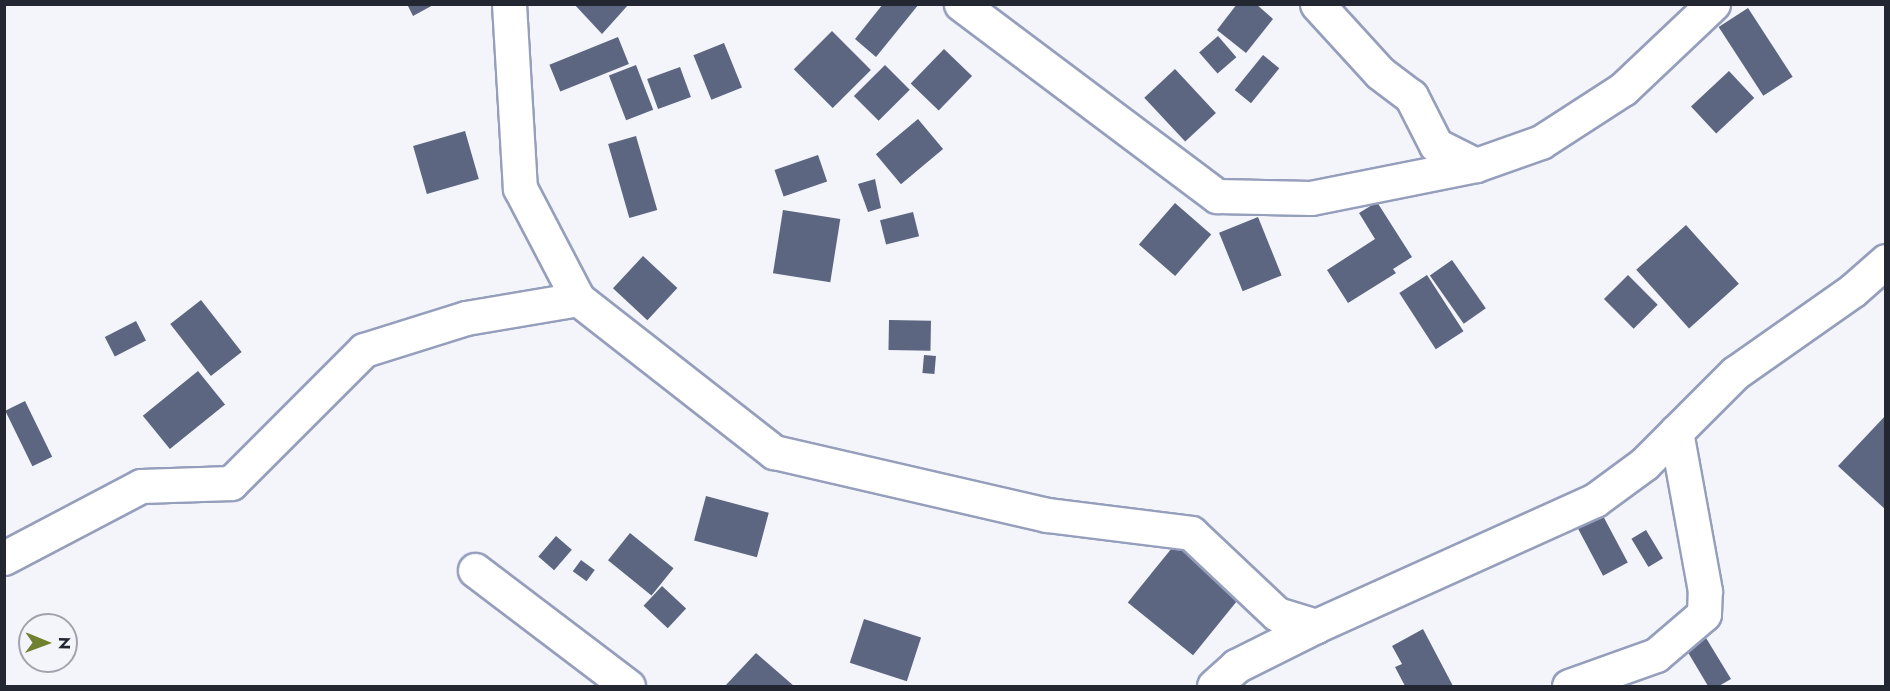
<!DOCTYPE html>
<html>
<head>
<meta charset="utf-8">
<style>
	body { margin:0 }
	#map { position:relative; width:1890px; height:691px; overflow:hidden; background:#f3f5fb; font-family:Jost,sans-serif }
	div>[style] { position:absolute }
	.building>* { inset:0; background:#5c6680; transform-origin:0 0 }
	.roads { filter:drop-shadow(2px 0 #959fbc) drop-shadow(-2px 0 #959fbc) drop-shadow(0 2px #959fbc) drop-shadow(0 -2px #959fbc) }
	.minor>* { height:33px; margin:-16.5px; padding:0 16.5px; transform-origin:16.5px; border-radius:16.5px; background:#fff }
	span { translate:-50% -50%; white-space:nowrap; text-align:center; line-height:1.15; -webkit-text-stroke:6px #f3f5fb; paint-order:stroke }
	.frame { position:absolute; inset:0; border:6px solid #232732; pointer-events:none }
	.north { position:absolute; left:18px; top:613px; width:60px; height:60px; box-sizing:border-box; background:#f3f5fb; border:2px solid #a0a3ab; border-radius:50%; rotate:91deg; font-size:16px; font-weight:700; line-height:24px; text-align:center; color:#232732 }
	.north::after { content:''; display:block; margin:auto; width:21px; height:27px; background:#70812f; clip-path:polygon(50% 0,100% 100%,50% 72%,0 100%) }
</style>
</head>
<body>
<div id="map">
	<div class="building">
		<div style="clip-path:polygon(407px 4px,435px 4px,413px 16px)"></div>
		<div style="clip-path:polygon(574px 4px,629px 4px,602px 34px)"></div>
		<div style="clip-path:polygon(883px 4px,919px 4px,876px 57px,855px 39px)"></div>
		<div style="clip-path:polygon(1237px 4px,1256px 4px,1273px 19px,1246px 53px,1217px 30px)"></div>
		<div style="left:1748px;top:8px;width:82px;height:35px;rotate:57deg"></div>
		<div style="left:832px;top:31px;width:55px;height:54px;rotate:45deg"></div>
		<div style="left:1218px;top:36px;width:28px;height:25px;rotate:49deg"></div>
		<div style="left:618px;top:37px;width:29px;height:74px;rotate:68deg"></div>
		<div style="left:724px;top:43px;width:48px;height:33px;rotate:68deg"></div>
		<div style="left:944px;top:49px;width:39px;height:48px;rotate:44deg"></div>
		<div style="left:1263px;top:55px;width:21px;height:45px;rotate:39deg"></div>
		<div style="left:636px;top:65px;width:48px;height:29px;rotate:69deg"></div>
		<div style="left:885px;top:65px;width:35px;height:44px;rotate:45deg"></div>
		<div style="left:680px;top:67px;width:32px;height:35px;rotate:70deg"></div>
		<div style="left:1175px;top:69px;width:60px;height:42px;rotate:47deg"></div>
		<div style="left:1729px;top:71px;width:37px;height:52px;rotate:47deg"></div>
		<div style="left:918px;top:119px;width:39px;height:55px;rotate:50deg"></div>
		<div style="left:465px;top:131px;width:50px;height:54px;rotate:74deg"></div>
		<div style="left:636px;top:136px;width:77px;height:29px;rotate:74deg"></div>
		<div style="left:818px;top:155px;width:28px;height:46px;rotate:71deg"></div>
		<div style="clip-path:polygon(875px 179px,881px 208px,868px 212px,858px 184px)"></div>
		<div style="clip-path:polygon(1377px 202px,1412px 257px,1393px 269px,1396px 273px,1348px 303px,1327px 270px,1375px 239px,1359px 213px)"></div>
		<div style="left:1175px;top:203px;width:48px;height:55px;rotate:41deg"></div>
		<div style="left:783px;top:210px;width:58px;height:64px;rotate:9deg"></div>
		<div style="left:913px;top:212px;width:25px;height:34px;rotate:76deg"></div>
		<div style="left:1258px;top:217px;width:63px;height:42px;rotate:68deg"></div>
		<div style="left:1686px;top:225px;width:79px;height:67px;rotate:48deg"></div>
		<div style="left:643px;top:256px;width:47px;height:44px;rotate:43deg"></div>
		<div style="left:1452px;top:260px;width:59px;height:27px;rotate:55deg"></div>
		<div style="left:1427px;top:275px;width:67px;height:33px;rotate:57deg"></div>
		<div style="left:1628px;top:275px;width:42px;height:34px;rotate:45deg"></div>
		<div style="left:201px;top:300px;width:66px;height:39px;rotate:52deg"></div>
		<div style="left:889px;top:320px;width:42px;height:30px;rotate:1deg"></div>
		<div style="left:136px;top:321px;width:22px;height:35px;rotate:63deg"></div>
		<div style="left:924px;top:355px;width:12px;height:18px;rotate:5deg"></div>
		<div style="left:198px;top:371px;width:43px;height:71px;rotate:51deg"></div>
		<div style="left:25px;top:401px;width:62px;height:22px;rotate:64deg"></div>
		<div style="clip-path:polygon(1886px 415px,1886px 510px,1838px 466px)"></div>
		<div style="left:706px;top:496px;width:65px;height:46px;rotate:15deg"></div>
		<div style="left:1602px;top:514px;width:55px;height:28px;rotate:62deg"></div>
		<div style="left:1646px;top:530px;width:33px;height:17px;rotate:59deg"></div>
		<div style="left:630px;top:533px;width:56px;height:35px;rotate:39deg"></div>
		<div style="left:556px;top:536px;width:21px;height:27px;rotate:41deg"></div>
		<div style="left:1180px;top:538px;width:84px;height:83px;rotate:39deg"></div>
		<div style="left:581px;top:560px;width:17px;height:14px;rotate:36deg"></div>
		<div style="left:662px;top:586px;width:33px;height:27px;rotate:43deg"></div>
		<div style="left:864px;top:619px;width:60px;height:46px;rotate:18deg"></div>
		<div style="clip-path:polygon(1423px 629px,1453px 686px,1405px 686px,1395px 667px,1402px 664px,1392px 646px)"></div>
		<div style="clip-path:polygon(1703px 633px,1731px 679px,1719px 686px,1708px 686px,1683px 644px)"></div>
		<div style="clip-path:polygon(756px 653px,794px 686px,725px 686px)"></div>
	</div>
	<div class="roads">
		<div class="minor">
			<div style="left:509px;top:4px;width:184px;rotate:86.6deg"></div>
			<div style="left:520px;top:188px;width:125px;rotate:62.4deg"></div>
			<div style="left:961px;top:4px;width:320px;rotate:36.9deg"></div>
			<div style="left:1217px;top:196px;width:94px;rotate:1.2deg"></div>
			<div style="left:1311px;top:198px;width:168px;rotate:-11.3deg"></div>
			<div style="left:1317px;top:4px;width:93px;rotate:47.6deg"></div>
			<div style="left:1380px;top:73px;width:39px;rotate:37deg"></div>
			<div style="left:1411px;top:96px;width:55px;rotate:63deg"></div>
			<div style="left:1436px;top:145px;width:45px;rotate:26.6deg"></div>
			<div style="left:1476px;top:165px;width:69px;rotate:-19.5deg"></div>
			<div style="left:1541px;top:142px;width:98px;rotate:-32.9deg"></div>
			<div style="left:1623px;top:89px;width:124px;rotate:-43.4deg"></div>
			<div style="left:4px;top:558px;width:155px;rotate:-27.7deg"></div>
			<div style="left:141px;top:486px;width:90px;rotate:-1.9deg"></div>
			<div style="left:231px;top:483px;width:188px;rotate:-45deg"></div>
			<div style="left:364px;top:350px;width:107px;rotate:-17.4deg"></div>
			<div style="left:466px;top:318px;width:114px;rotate:-9.6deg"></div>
			<div style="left:578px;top:299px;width:249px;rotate:38deg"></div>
			<div style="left:774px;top:452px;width:280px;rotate:13deg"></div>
			<div style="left:1047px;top:515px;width:145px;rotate:7.1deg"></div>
			<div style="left:1191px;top:533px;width:118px;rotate:43.3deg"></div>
			<div style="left:1277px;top:614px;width:41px;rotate:17.1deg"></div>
			<div style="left:475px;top:570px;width:192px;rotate:37.2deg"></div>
			<div style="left:1214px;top:686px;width:30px;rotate:-42deg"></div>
			<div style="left:1236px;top:666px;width:89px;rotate:-26.6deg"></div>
			<div style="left:1316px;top:626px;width:306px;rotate:-24.3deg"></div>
			<div style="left:1595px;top:500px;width:61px;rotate:-36.3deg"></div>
			<div style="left:1644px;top:464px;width:129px;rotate:-45deg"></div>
			<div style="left:1735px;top:373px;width:144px;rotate:-35.1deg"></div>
			<div style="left:1853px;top:290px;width:44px;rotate:-41.3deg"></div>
			<div style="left:1569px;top:686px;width:92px;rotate:-19.6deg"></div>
			<div style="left:1656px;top:655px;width:63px;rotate:-40.5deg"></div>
			<div style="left:1704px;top:614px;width:23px;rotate:-88deg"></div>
			<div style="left:1705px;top:591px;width:162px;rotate:-100.3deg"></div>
		</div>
	</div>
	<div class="frame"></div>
	<div class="north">N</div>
</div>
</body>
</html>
